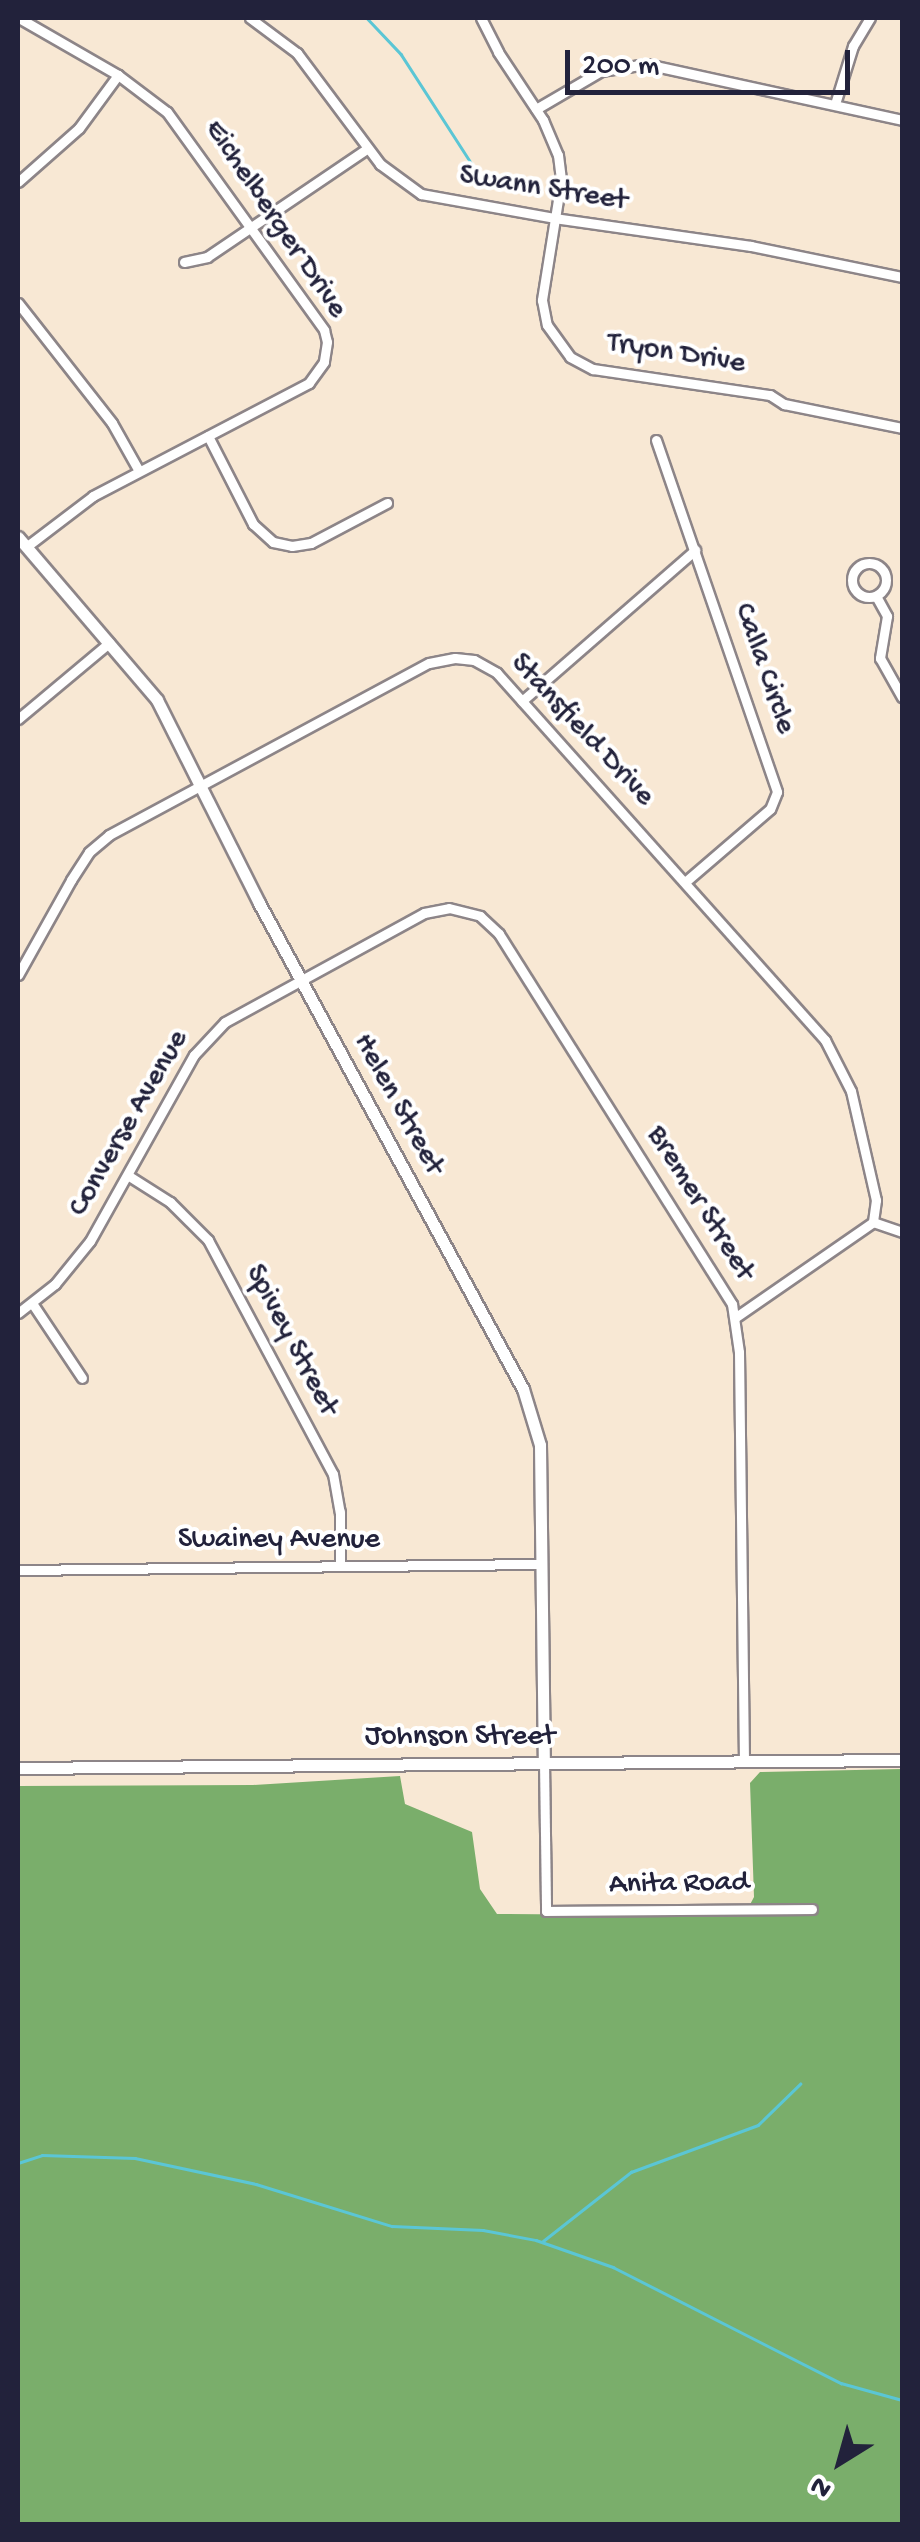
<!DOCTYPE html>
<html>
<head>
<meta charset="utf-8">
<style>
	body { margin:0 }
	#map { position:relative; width:920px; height:2542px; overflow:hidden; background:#f8e8d4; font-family:"Gochi Hand",sans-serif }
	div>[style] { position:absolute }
	.forest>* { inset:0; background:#7aae6b }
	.stream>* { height:2.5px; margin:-1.25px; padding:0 1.25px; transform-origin:1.25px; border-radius:1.25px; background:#5bc6d5 }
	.roads { filter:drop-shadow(2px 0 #8d8588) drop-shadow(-2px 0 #8d8588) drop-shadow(0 2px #8d8588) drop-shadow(0 -2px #8d8588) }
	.minor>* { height:9px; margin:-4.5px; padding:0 4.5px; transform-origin:4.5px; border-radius:4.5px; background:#fff }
	.minor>.ring { margin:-4.5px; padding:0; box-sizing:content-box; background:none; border:9px solid #fff; border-radius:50% }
	.tertiary>* { height:11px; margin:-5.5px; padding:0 5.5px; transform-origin:5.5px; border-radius:5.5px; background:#fff }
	span { translate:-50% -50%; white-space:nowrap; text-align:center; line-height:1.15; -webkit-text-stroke:8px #fff; paint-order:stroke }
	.street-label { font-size:30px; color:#22223b }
	.frame { position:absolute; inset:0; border:20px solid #22223b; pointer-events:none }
	.north { position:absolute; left:790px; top:2412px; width:100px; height:100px; -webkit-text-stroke:8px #fff; paint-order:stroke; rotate:217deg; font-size:28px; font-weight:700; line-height:40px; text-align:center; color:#22223b }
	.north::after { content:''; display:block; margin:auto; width:35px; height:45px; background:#22223b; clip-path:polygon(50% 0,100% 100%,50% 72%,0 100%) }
	.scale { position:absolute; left:565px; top:50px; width:285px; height:45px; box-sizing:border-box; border:5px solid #22223b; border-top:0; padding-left:12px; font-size:30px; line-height:35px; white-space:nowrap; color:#22223b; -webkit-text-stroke:8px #fff; paint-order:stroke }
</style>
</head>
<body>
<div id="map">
	<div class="forest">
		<div style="clip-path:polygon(902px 1769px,902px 2524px,18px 2524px,18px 1786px,253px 1785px,400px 1776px,405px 1804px,472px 1832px,480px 1889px,497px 1914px,744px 1916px,754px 1897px,750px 1783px,760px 1772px)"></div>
	</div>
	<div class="stream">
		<div style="left:367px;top:18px;width:50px;rotate:46.6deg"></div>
		<div style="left:401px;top:54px;width:140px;rotate:57.2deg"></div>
		<div style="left:18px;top:2163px;width:25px;rotate:-18deg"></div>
		<div style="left:42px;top:2155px;width:93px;rotate:1.8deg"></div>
		<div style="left:135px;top:2158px;width:124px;rotate:12.1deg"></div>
		<div style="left:256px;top:2184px;width:142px;rotate:17.2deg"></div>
		<div style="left:392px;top:2226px;width:91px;rotate:2.5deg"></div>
		<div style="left:483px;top:2230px;width:54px;rotate:10.7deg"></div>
		<div style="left:536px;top:2240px;width:82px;rotate:19.3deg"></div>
		<div style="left:613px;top:2267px;width:256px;rotate:27deg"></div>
		<div style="left:841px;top:2383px;width:63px;rotate:15.6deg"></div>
		<div style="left:543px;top:2241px;width:112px;rotate:-38.1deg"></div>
		<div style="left:631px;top:2172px;width:135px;rotate:-20.3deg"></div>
		<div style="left:758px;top:2125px;width:59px;rotate:-44.3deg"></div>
	</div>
	<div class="roads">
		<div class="minor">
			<div style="left:19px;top:18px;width:114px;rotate:29.9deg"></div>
			<div style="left:118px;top:75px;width:61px;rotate:37.1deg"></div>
			<div style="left:167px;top:112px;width:269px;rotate:54.2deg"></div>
			<div style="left:324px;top:330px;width:12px;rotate:76deg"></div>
			<div style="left:327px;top:342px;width:20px;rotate:99deg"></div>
			<div style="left:324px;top:362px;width:26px;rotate:126deg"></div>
			<div style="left:309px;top:383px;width:244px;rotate:152.4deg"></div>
			<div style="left:93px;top:496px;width:84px;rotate:142.7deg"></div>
			<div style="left:250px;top:18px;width:59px;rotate:36.7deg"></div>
			<div style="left:297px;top:53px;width:139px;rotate:53.2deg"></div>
			<div style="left:380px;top:164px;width:51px;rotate:36.2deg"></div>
			<div style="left:421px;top:194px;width:135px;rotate:10.2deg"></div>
			<div style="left:554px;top:218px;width:199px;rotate:8.1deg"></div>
			<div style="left:751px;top:246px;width:154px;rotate:11.6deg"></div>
			<div style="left:481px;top:18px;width:38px;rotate:63deg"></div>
			<div style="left:498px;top:52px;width:82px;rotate:56.5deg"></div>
			<div style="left:543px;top:120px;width:38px;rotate:67deg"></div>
			<div style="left:558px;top:155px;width:26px;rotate:83deg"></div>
			<div style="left:561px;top:181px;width:121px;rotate:99.1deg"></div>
			<div style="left:542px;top:300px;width:25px;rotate:79deg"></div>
			<div style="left:547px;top:325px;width:39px;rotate:54deg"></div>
			<div style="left:570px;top:357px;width:26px;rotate:28deg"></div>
			<div style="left:593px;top:369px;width:179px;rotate:8.4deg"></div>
			<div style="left:770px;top:395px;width:17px;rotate:33deg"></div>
			<div style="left:784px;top:404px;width:120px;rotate:11.5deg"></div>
			<div style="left:835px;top:104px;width:61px;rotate:-72.8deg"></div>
			<div style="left:853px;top:46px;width:33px;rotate:-59deg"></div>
			<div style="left:536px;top:109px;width:75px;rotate:-30.3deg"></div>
			<div style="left:601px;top:71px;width:46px;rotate:-8.8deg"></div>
			<div style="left:646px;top:64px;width:262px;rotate:12.3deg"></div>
			<div style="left:18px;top:182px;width:81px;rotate:-41.5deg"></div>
			<div style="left:79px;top:128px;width:66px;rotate:-53.7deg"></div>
			<div style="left:184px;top:262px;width:24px;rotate:-12deg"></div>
			<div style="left:207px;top:257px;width:194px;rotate:-34.1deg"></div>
			<div style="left:18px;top:303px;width:152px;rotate:51.9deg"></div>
			<div style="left:112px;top:423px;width:55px;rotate:60.6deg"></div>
			<div style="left:208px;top:436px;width:99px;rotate:62.9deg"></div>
			<div style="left:253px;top:524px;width:27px;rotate:42deg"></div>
			<div style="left:273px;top:542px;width:19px;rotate:12deg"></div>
			<div style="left:292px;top:546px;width:19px;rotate:-9deg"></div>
			<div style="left:311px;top:543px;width:86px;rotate:-27.8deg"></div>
			<div style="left:656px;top:440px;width:372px;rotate:71deg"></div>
			<div style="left:777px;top:792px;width:18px;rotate:112deg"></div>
			<div style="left:770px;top:809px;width:112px;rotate:139.3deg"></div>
			<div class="ring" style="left:852px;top:563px;width:25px;height:25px"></div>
			<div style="left:876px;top:596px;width:23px;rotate:61deg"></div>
			<div style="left:887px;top:616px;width:43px;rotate:99.5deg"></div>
			<div style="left:880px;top:658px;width:45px;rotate:60.6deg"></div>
			<div style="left:522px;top:701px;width:230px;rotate:-41.1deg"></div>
			<div style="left:18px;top:719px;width:119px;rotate:-39.9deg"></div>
			<div style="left:18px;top:975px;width:109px;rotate:-60.8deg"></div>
			<div style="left:71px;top:880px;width:33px;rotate:-57deg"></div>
			<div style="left:89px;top:852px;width:26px;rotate:-40deg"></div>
			<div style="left:109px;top:835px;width:363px;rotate:-28.3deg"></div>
			<div style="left:429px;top:663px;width:26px;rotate:-11deg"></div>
			<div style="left:455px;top:658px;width:19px;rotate:6deg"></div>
			<div style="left:474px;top:660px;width:26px;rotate:29deg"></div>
			<div style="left:497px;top:673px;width:492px;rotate:48.2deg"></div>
			<div style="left:825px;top:1040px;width:57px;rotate:63deg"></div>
			<div style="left:851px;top:1091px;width:112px;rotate:77.1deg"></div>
			<div style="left:876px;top:1200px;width:22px;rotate:98deg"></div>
			<div style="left:129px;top:1176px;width:49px;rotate:32.4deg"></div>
			<div style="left:170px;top:1202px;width:54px;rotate:45deg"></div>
			<div style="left:208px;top:1240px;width:265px;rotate:61.9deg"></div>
			<div style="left:333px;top:1474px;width:39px;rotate:80deg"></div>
			<div style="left:340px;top:1512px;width:53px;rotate:90deg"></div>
			<div style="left:32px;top:1303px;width:90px;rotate:56.3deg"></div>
			<div style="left:18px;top:1313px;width:47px;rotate:-38.1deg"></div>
			<div style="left:55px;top:1284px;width:55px;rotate:-50.9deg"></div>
			<div style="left:90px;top:1241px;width:213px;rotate:-60.8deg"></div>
			<div style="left:194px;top:1055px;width:45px;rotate:-46.8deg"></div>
			<div style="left:225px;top:1022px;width:227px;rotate:-28.7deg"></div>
			<div style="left:424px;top:913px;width:25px;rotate:-11deg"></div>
			<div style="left:449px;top:908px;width:32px;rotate:14deg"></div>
			<div style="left:480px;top:916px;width:26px;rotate:43deg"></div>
			<div style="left:499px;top:934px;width:437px;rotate:57.8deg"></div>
			<div style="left:732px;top:1304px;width:49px;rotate:81.7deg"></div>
			<div style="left:739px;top:1352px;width:409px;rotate:89.3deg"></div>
			<div style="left:736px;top:1317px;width:167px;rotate:-34.7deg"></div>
			<div style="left:873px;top:1222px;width:31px;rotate:19deg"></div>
			<div style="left:18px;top:1570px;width:524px;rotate:-0.66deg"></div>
			<div style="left:544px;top:1762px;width:149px;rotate:89.2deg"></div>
			<div style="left:546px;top:1911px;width:266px;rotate:-0.4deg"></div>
		</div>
		<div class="tertiary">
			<div style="left:18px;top:537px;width:214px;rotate:49.5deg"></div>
			<div style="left:157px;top:700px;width:227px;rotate:63.3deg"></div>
			<div style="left:259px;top:903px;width:553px;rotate:61.49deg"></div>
			<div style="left:523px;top:1389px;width:59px;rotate:73.1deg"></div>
			<div style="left:540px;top:1445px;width:317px;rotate:89.3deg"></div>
			<div style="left:18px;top:1768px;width:884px;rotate:-0.52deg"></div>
		</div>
	</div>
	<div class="street-label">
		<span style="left:543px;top:190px;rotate:9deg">Swann Street</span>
		<span style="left:274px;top:220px;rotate:56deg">Eichelberger Drive</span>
		<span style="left:676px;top:355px;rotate:9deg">Tryon Drive</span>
		<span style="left:763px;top:669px;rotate:71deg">Calla Circle</span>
		<span style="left:581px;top:731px;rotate:47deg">Stansfield Drive</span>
		<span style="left:397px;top:1105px;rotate:61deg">Helen Street</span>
		<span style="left:130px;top:1124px;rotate:-60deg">Converse Avenue</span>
		<span style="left:699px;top:1204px;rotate:58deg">Bremer Street</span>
		<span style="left:290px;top:1341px;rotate:62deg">Spivey Street</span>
		<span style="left:279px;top:1541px">Swainey Avenue</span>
		<span style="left:460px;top:1738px">Johnson Street</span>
		<span style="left:679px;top:1885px;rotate:-1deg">Anita Road</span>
	</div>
	<div class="frame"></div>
	<div class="north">N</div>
	<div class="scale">200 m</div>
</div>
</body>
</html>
